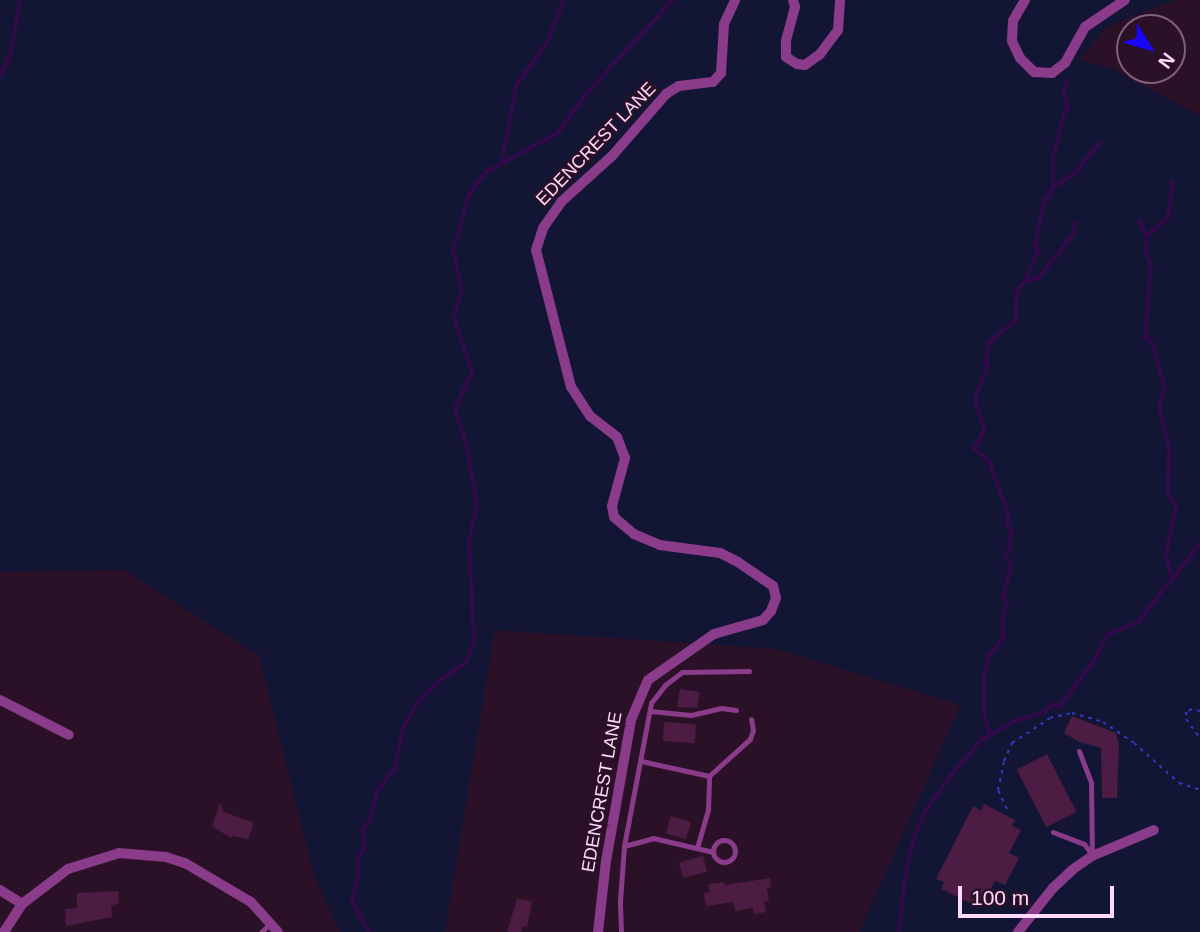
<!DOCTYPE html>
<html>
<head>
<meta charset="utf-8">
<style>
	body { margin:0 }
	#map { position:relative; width:1200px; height:932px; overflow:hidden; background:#2b1127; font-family:Arial,sans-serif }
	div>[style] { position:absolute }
	.green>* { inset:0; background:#131535 }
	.stream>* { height:3.5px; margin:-1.75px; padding:0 1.75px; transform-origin:1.75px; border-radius:1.75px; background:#320a4a }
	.building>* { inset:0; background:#4c1c43; transform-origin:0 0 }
	.path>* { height:2px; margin-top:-1px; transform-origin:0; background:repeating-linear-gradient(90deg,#2f3abf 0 3.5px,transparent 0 8.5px) }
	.lane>* { height:5px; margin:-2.5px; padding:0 2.5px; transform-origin:2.5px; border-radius:2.5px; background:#8a3b89 }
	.lane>.ring { margin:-2.5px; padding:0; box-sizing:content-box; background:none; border:5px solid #8a3b89; border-radius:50% }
	.street>* { height:10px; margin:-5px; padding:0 5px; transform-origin:5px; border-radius:5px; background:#8a3b89 }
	span { translate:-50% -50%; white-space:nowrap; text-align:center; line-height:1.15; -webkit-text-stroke:5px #2b1127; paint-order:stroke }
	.street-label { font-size:18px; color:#ffdafc }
	.north { position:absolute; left:1116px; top:14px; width:70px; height:70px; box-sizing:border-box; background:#2b1127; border:2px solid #80617c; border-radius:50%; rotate:127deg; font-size:19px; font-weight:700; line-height:28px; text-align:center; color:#ffdafc }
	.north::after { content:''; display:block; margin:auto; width:24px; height:32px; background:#1a06ff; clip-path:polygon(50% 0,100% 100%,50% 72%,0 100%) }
	.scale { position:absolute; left:958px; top:886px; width:156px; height:32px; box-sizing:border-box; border:4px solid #ffdafc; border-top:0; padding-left:9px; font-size:21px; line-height:24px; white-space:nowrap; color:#ffdafc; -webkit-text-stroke:5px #2b1127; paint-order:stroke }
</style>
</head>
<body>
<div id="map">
	<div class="green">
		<div style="clip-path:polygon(0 0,1175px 0,1108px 26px,1079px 60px,1110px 68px,1200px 116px,1200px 932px,859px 932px,960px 705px,776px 649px,495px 630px,445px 932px,340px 932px,314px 875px,259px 656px,124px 570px,0 572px)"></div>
	</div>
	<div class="stream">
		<div style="left:0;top:76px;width:26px;rotate:-65deg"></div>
		<div style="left:11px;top:52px;width:53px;rotate:-80.2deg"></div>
		<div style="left:502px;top:161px;width:76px;rotate:-79.4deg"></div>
		<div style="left:516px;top:86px;width:55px;rotate:-54.6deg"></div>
		<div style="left:548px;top:41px;width:44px;rotate:-68.7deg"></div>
		<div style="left:1054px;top:187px;width:24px;rotate:-33deg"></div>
		<div style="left:1074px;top:174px;width:40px;rotate:-51deg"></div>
		<div style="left:1139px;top:220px;width:18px;rotate:63deg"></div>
		<div style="left:1025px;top:281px;width:13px;rotate:-13deg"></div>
		<div style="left:1038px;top:278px;width:25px;rotate:-50deg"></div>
		<div style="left:1054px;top:259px;width:31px;rotate:-53deg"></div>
		<div style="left:1073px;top:234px;width:11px;rotate:-80deg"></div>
		<div style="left:1172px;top:580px;width:27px;rotate:-103deg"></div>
		<div style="left:1166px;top:554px;width:49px;rotate:-78.2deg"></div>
		<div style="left:1176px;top:506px;width:14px;rotate:-126deg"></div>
		<div style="left:1168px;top:495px;width:46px;rotate:-88.8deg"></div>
		<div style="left:1169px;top:449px;width:40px;rotate:-103deg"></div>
		<div style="left:1160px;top:410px;width:9px;rotate:-90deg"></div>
		<div style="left:1160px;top:401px;width:14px;rotate:-69deg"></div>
		<div style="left:1165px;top:388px;width:47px;rotate:-106.1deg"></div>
		<div style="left:1152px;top:343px;width:9px;rotate:-139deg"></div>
		<div style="left:1145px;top:337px;width:72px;rotate:-85.2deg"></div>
		<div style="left:1151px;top:265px;width:13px;rotate:-113deg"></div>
		<div style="left:1146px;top:253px;width:17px;rotate:-87deg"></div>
		<div style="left:1147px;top:236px;width:28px;rotate:-41deg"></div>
		<div style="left:1168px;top:218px;width:36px;rotate:-82deg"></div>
		<div style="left:990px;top:735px;width:24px;rotate:-105deg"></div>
		<div style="left:984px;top:712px;width:35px;rotate:-90deg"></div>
		<div style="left:984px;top:677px;width:22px;rotate:-77deg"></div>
		<div style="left:989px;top:656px;width:24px;rotate:-52deg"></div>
		<div style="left:1004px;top:637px;width:14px;rotate:-98deg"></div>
		<div style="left:1002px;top:623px;width:22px;rotate:-77deg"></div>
		<div style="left:1007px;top:602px;width:6px;rotate:-129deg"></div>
		<div style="left:1003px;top:597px;width:32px;rotate:-76deg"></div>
		<div style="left:1011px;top:566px;width:13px;rotate:-119deg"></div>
		<div style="left:1005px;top:555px;width:7px;rotate:-45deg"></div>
		<div style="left:1010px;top:550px;width:9px;rotate:-96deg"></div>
		<div style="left:1009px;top:541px;width:11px;rotate:-75deg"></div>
		<div style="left:1012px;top:530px;width:6px;rotate:-141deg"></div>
		<div style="left:1007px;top:526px;width:13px;rotate:-86deg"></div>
		<div style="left:1008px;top:513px;width:54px;rotate:-110.4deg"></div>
		<div style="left:989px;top:462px;width:20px;rotate:-139deg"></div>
		<div style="left:974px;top:449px;width:21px;rotate:-61deg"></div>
		<div style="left:984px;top:431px;width:33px;rotate:-106deg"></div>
		<div style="left:975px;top:399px;width:36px;rotate:-69deg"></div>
		<div style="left:988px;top:365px;width:4px;rotate:-146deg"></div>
		<div style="left:985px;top:363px;width:22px;rotate:-77deg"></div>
		<div style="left:990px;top:342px;width:35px;rotate:-41deg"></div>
		<div style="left:1016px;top:319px;width:29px;rotate:-88deg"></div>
		<div style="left:1017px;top:290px;width:12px;rotate:-48deg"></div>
		<div style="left:1025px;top:281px;width:34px;rotate:-67deg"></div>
		<div style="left:1038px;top:250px;width:4px;rotate:-146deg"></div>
		<div style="left:1035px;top:248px;width:48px;rotate:-79.2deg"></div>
		<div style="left:1044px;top:201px;width:4px;rotate:-27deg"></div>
		<div style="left:1048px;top:199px;width:13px;rotate:-67deg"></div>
		<div style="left:1053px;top:187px;width:29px;rotate:-90deg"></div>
		<div style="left:1053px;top:158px;width:46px;rotate:-76.3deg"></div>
		<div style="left:1064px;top:113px;width:5px;rotate:-37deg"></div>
		<div style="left:1068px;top:110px;width:21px;rotate:-104deg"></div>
		<div style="left:1063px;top:90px;width:9px;rotate:-63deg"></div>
		<div style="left:369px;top:932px;width:35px;rotate:-119deg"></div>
		<div style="left:352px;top:901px;width:24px;rotate:-75deg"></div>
		<div style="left:358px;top:878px;width:20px;rotate:-90deg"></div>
		<div style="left:358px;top:858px;width:11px;rotate:-56deg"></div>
		<div style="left:364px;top:849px;width:19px;rotate:-93deg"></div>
		<div style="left:363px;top:830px;width:12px;rotate:-55deg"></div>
		<div style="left:370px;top:820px;width:30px;rotate:-76deg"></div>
		<div style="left:377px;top:791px;width:28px;rotate:-51deg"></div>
		<div style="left:395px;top:769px;width:42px;rotate:-79deg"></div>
		<div style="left:403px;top:728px;width:34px;rotate:-60deg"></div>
		<div style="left:420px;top:699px;width:31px;rotate:-42deg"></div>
		<div style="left:443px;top:678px;width:27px;rotate:-33deg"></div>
		<div style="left:466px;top:663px;width:22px;rotate:-69deg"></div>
		<div style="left:474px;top:642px;width:101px;rotate:-92.8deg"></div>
		<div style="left:469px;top:541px;width:36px;rotate:-77deg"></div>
		<div style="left:477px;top:506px;width:60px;rotate:-99.6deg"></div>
		<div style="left:467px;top:447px;width:40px;rotate:-108deg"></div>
		<div style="left:455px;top:409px;width:41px;rotate:-65.3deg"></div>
		<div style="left:472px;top:372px;width:56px;rotate:-108.8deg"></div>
		<div style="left:454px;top:319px;width:30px;rotate:-75deg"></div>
		<div style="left:462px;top:290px;width:40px;rotate:-103deg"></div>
		<div style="left:453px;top:251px;width:58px;rotate:-74.1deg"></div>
		<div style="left:469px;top:195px;width:29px;rotate:-54deg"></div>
		<div style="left:486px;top:172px;width:82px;rotate:-28.4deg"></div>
		<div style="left:558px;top:133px;width:48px;rotate:-54.3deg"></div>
		<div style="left:586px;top:94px;width:128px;rotate:-47.2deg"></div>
		<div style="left:899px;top:932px;width:61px;rotate:-83.5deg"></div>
		<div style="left:906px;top:871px;width:34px;rotate:-76deg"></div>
		<div style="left:914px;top:838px;width:28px;rotate:-67deg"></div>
		<div style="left:925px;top:812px;width:39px;rotate:-55deg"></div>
		<div style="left:947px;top:780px;width:52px;rotate:-49.6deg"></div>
		<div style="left:981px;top:740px;width:39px;rotate:-29deg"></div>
		<div style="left:1015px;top:721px;width:30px;rotate:-17deg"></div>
		<div style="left:1044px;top:712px;width:13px;rotate:-39deg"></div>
		<div style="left:1054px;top:704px;width:7px;rotate:27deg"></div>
		<div style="left:1060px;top:707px;width:59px;rotate:-53.9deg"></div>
		<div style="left:1095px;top:659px;width:27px;rotate:-63deg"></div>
		<div style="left:1107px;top:635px;width:34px;rotate:-23deg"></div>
		<div style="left:1138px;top:622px;width:100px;rotate:-51.5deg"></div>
	</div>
	<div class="building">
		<div style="clip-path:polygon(680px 689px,700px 692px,697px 708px,677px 707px)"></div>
		<div style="clip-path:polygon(1072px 716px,1116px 733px,1119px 745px,1117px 798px,1102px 798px,1101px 748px,1080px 742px,1064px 733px)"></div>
		<div style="left:664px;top:722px;width:32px;height:19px;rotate:4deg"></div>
		<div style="left:1047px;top:754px;width:65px;height:34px;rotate:63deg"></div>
		<div style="clip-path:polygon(220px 803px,224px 812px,254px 823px,248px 839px,232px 836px,231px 838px,212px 826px)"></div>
		<div style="clip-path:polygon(984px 804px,1015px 820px,1012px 826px,1021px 830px,1009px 853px,1019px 858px,1005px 885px,995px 881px,983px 902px,975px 897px,972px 904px,941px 889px,944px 882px,936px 879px,973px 806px,981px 811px)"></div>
		<div style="left:671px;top:816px;width:21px;height:18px;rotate:17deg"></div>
		<div style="left:703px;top:856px;width:16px;height:25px;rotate:75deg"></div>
		<div style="clip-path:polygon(770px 878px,771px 887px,767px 888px,769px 901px,764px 901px,766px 912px,754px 914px,753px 908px,735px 911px,734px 902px,706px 906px,704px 893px,710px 892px,708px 884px,724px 882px,725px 885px)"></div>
		<div style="clip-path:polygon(118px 891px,119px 903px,111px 906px,112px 917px,66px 926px,65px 909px,77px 908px,77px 893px)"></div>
		<div style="clip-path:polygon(517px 899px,532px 901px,527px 927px,523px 926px,521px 932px,507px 932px)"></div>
	</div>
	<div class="path">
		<div style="left:1200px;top:711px;width:8px;rotate:-166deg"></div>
		<div style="left:1192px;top:709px;width:7px;rotate:153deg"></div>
		<div style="left:1186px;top:712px;width:7px;rotate:90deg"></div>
		<div style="left:1186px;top:719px;width:24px;rotate:54deg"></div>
		<div style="left:1007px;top:809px;width:21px;rotate:-115deg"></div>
		<div style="left:998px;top:790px;width:30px;rotate:-78deg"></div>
		<div style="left:1004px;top:761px;width:20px;rotate:-66deg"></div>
		<div style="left:1012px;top:743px;width:45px;rotate:-33.3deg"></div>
		<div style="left:1050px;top:718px;width:23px;rotate:-13deg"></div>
		<div style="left:1072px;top:713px;width:32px;rotate:16deg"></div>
		<div style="left:1103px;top:722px;width:37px;rotate:34deg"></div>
		<div style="left:1134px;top:743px;width:60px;rotate:41.6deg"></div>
		<div style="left:1179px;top:783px;width:22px;rotate:18deg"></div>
	</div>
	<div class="lane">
		<div style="left:650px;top:711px;width:41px;rotate:5.6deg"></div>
		<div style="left:691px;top:715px;width:31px;rotate:-13deg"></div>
		<div style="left:721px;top:708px;width:15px;rotate:8deg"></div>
		<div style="left:1079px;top:751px;width:34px;rotate:69deg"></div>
		<div style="left:1091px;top:783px;width:73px;rotate:89.2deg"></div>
		<div style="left:641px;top:761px;width:70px;rotate:12.4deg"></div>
		<div style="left:1053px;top:832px;width:33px;rotate:21deg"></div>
		<div style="left:1084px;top:844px;width:11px;rotate:52deg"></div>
		<div class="ring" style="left:713px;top:840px;width:17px;height:17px"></div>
		<div style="left:624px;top:846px;width:146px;rotate:-79.3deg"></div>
		<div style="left:651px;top:703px;width:23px;rotate:-52deg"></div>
		<div style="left:665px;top:685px;width:21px;rotate:-37deg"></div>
		<div style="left:682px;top:672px;width:67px;rotate:-0.9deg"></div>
		<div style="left:697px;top:848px;width:40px;rotate:-74deg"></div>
		<div style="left:708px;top:810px;width:34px;rotate:-88deg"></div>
		<div style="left:709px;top:776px;width:55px;rotate:-42.1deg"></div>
		<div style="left:750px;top:739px;width:9px;rotate:-72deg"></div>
		<div style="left:753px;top:730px;width:11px;rotate:-100deg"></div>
		<div style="left:261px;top:932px;width:13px;rotate:-42deg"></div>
		<div style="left:621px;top:932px;width:31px;rotate:-92deg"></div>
		<div style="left:620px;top:901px;width:55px;rotate:-85.8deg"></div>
		<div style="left:624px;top:846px;width:30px;rotate:-15deg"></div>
		<div style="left:653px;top:838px;width:62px;rotate:13.1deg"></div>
	</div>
	<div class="street">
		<div style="left:793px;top:0;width:7px;rotate:74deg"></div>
		<div style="left:795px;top:7px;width:35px;rotate:105deg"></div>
		<div style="left:786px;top:41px;width:16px;rotate:90deg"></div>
		<div style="left:786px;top:57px;width:13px;rotate:32deg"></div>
		<div style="left:797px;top:64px;width:8px;rotate:7deg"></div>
		<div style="left:805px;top:65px;width:19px;rotate:-36deg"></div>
		<div style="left:820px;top:54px;width:30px;rotate:-53deg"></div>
		<div style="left:838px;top:30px;width:30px;rotate:-86deg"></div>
		<div style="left:1025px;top:0;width:24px;rotate:120deg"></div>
		<div style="left:1013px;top:21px;width:20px;rotate:93deg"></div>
		<div style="left:1012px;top:41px;width:19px;rotate:65deg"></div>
		<div style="left:1020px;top:58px;width:20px;rotate:45deg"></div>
		<div style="left:1034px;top:72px;width:18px;rotate:3deg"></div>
		<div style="left:1052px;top:73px;width:16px;rotate:-38deg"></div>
		<div style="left:1065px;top:63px;width:41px;rotate:-60.9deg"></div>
		<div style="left:1085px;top:27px;width:48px;rotate:-34deg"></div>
		<div style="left:0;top:700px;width:77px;rotate:26.9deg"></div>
		<div style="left:0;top:890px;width:26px;rotate:32deg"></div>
		<div style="left:4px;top:932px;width:33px;rotate:-57deg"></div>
		<div style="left:22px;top:904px;width:58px;rotate:-37.3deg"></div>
		<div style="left:68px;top:869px;width:53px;rotate:-17.4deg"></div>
		<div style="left:119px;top:853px;width:47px;rotate:4.9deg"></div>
		<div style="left:166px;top:857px;width:20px;rotate:18deg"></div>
		<div style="left:185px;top:863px;width:77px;rotate:30.6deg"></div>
		<div style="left:251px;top:902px;width:40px;rotate:48deg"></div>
		<div style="left:598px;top:932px;width:71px;rotate:-83.6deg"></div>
		<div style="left:606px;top:861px;width:143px;rotate:-79.9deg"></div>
		<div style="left:631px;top:720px;width:43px;rotate:-67deg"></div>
		<div style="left:648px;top:680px;width:80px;rotate:-34.9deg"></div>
		<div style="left:714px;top:634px;width:51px;rotate:-15.9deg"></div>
		<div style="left:763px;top:620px;width:12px;rotate:-48deg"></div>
		<div style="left:771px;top:611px;width:14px;rotate:-69deg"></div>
		<div style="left:776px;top:598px;width:12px;rotate:-104deg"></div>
		<div style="left:773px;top:586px;width:42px;rotate:-145.6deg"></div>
		<div style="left:738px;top:562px;width:20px;rotate:-153deg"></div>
		<div style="left:720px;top:553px;width:61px;rotate:-172.4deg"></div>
		<div style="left:660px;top:545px;width:28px;rotate:-157deg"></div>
		<div style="left:634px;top:534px;width:26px;rotate:-140deg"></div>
		<div style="left:614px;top:517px;width:11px;rotate:-100deg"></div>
		<div style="left:612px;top:506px;width:50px;rotate:-74.8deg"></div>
		<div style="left:625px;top:458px;width:22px;rotate:-111deg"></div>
		<div style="left:617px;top:437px;width:34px;rotate:-142deg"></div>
		<div style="left:590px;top:416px;width:35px;rotate:-123deg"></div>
		<div style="left:571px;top:387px;width:141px;rotate:-104.3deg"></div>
		<div style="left:536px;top:250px;width:23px;rotate:-72deg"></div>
		<div style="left:543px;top:228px;width:32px;rotate:-55deg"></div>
		<div style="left:561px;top:202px;width:69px;rotate:-42deg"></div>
		<div style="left:612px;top:156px;width:82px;rotate:-48.9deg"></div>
		<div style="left:666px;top:94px;width:15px;rotate:-32deg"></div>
		<div style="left:679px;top:86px;width:34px;rotate:-7deg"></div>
		<div style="left:713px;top:82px;width:12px;rotate:-48deg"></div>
		<div style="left:721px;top:73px;width:49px;rotate:-86.5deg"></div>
		<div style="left:724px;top:24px;width:26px;rotate:-65deg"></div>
		<div style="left:1018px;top:932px;width:56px;rotate:-51.5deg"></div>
		<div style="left:1053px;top:888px;width:26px;rotate:-43deg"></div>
		<div style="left:1072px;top:870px;width:24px;rotate:-35deg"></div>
		<div style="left:1092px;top:856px;width:67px;rotate:-22.8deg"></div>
	</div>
	<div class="street-label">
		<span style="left:596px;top:144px;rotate:-46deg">EDENCREST LANE</span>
		<span style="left:602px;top:792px;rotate:-80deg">EDENCREST LANE</span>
	</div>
	<div class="north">N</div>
	<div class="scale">100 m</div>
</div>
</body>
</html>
